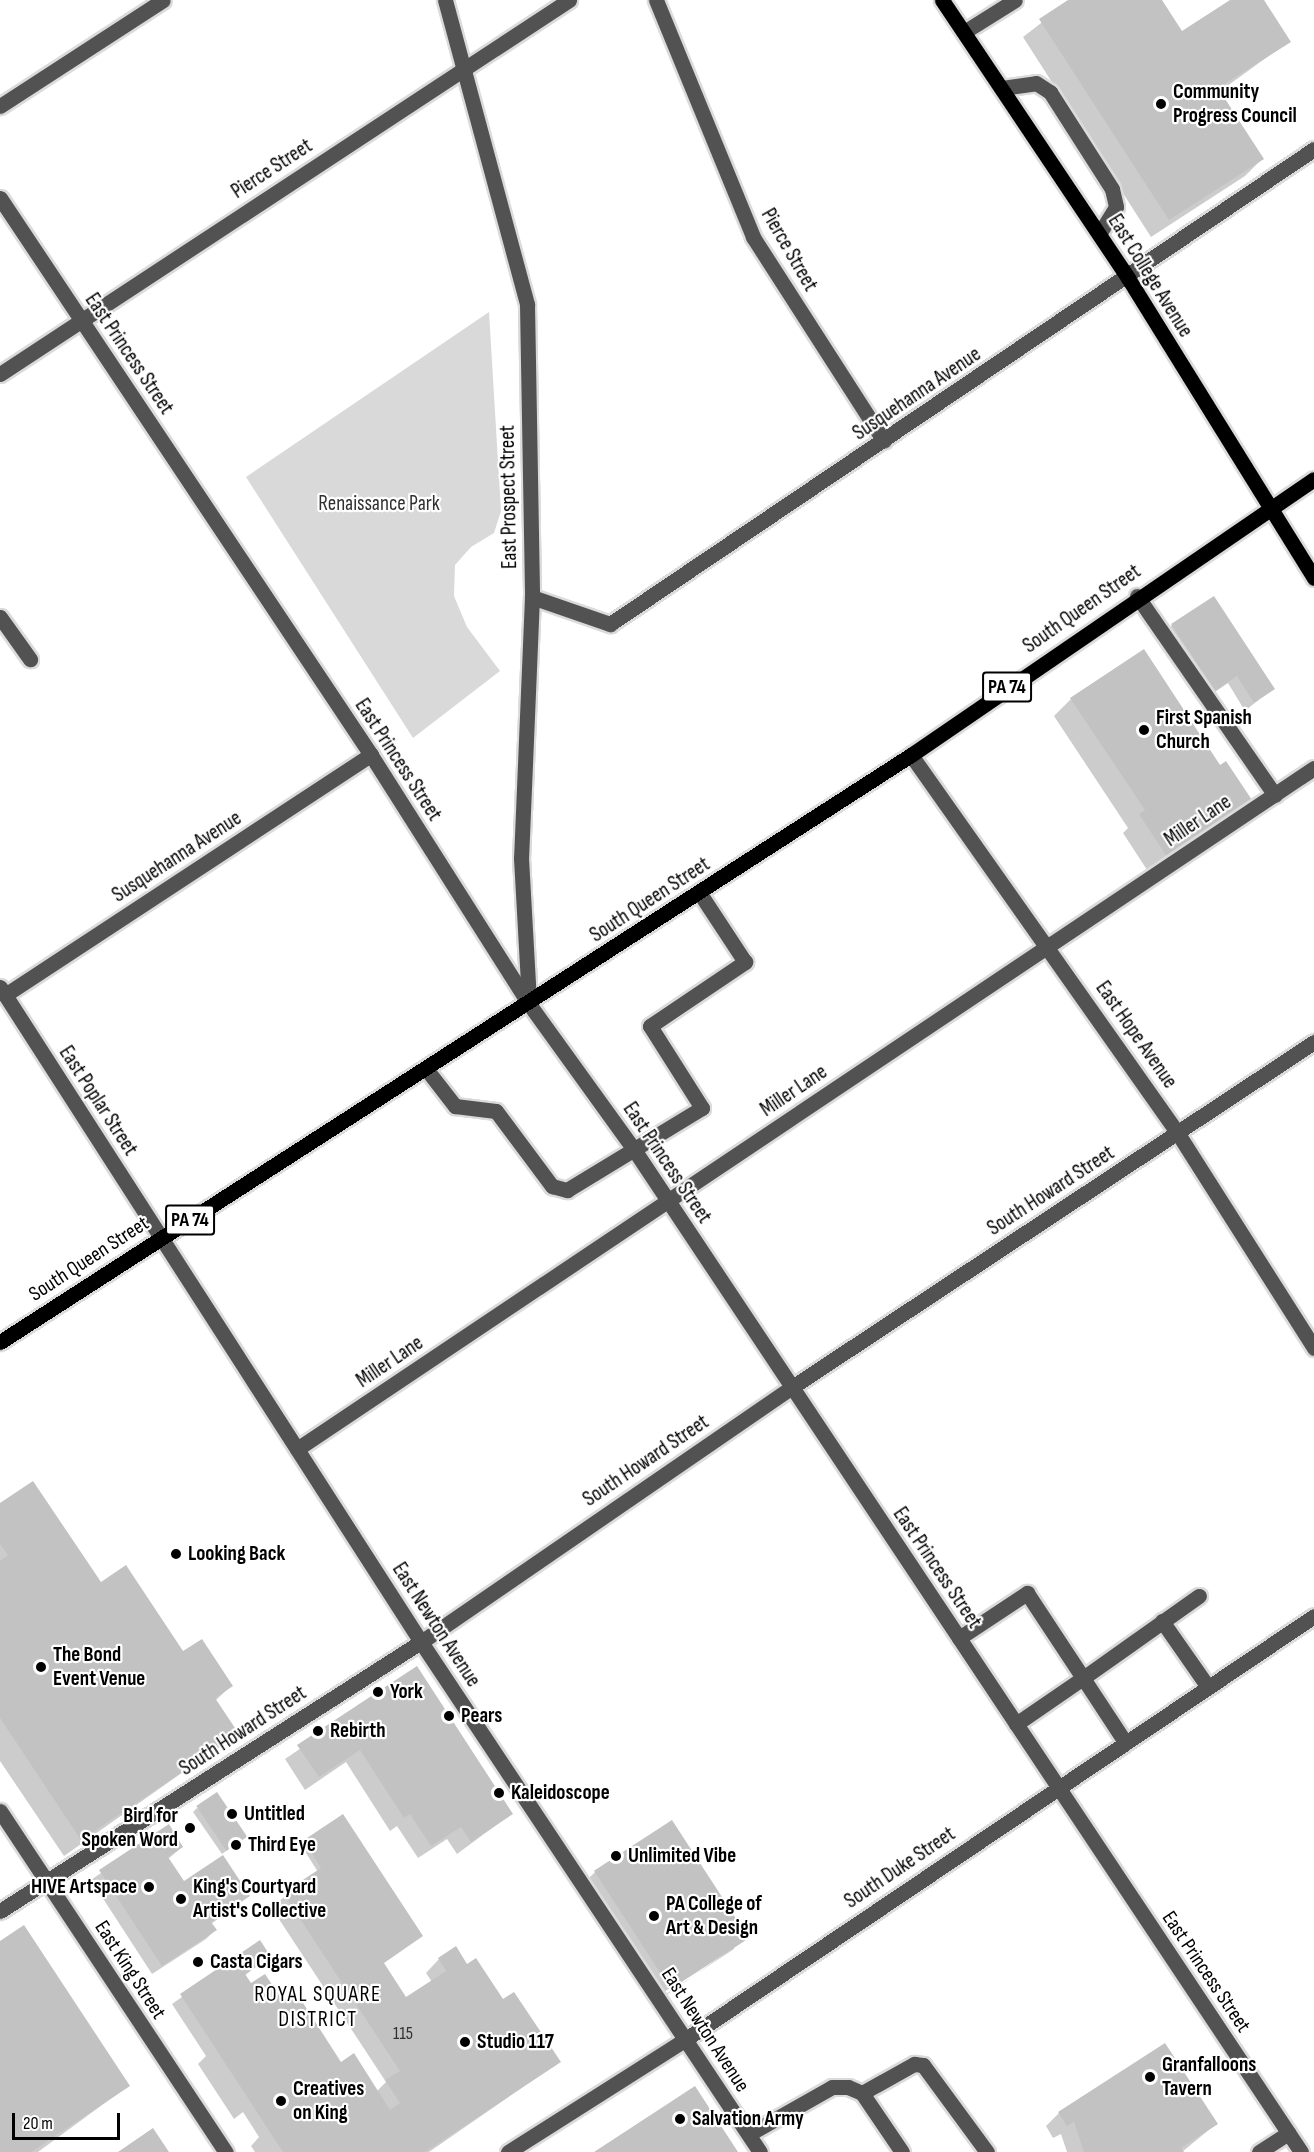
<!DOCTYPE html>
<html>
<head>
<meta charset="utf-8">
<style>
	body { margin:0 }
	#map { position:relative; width:1314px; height:2152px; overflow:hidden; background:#fff; font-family:"Sofia Sans Condensed",sans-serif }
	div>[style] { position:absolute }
	.green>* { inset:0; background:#d9d9d9 }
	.shadow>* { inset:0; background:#0003 }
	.building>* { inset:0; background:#c2c2c2; transform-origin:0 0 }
	.roads { filter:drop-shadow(2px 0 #dbdbdb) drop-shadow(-2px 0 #dbdbdb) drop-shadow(0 2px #dbdbdb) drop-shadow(0 -2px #dbdbdb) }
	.minor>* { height:15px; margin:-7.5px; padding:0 7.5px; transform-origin:7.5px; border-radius:7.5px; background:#525252 }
	.major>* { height:15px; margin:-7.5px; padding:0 7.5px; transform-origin:7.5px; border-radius:7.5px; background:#000 }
	.dots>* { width:16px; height:16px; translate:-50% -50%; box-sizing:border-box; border:3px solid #fff; border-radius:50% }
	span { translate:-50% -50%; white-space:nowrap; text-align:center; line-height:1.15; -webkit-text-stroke:4.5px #fff; paint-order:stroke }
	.number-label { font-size:18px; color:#303030 }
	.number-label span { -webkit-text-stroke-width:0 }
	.shield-label span { padding:2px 4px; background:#fff; border:2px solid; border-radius:4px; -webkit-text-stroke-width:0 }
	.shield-label { font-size:20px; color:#000; font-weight:700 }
	.poi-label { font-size:21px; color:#000; font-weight:700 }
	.left { translate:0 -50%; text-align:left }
	.right { translate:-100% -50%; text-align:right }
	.street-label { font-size:21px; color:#000 }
	.park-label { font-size:21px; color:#303030 }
	.neighbourhood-label { font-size:22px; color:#000; letter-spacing:1.5px }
	.scale { position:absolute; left:12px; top:2113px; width:108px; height:27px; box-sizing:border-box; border:3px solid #000; border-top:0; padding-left:8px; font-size:18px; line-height:21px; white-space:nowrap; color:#000; -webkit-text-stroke:4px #fff; paint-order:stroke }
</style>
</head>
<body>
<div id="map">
	<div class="green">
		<div style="clip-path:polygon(489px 312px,501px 511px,494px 533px,471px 547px,455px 565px,454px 596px,467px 627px,500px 671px,413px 738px,246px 477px)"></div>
	</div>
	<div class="shadow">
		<div style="clip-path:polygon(1071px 0,1160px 0,1181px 33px,1233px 0,1262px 0,1289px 41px,1219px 92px,1262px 159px,1245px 176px,1151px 237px,1023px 37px)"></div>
		<div style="clip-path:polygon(1172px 625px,1273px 688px,1245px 711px,1228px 683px,1206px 698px,1164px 634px)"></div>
		<div style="clip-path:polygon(1071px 699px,1220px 768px,1252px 803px,1151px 876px,1123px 833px,1128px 828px,1054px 716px)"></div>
		<div style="clip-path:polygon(0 1505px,183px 1654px,231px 1686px,215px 1701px,237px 1734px,64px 1856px,0 1761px)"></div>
		<div style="clip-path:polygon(417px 1669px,511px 1814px,457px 1854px,447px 1839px,418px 1858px,397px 1826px,390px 1831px,346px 1762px,305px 1790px,285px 1759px)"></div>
		<div style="clip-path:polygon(197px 1808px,245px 1837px,222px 1854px,193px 1812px)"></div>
		<div style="clip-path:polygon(343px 1816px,422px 1936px,382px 1963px,406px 1999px,432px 1982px,426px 1973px,439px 1959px,467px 1966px,559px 2062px,429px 2152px,255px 2152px,251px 2146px,259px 2137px,243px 2112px,234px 2119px,198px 2064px,206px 2056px,172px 2004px,260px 1942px,269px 1957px,244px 1976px,251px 1985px,281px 2000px,341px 2064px,377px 2091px,386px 2082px,271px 1907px,318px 1872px,301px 1845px)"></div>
		<div style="clip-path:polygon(168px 1826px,182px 1847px,168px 1859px,184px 1883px,249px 1896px,211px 1924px,215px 1930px,206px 1939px,152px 1974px,91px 1880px)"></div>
		<div style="clip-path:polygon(evenodd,595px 1872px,747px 1938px,658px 2001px,582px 1885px,595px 1872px,734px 1946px,734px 1949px,666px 1994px,664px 1992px,734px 1946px)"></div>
		<div style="clip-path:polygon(0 1943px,128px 2086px,38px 2152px,0 2152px)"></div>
		<div style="clip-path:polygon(1059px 2113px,1216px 2124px,1182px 2152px,1067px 2152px,1061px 2134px,1053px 2138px,1046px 2126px)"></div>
	</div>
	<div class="building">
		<div style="clip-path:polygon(1068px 0,1162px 0,1182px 31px,1230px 0,1264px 0,1291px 42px,1218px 88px,1264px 159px,1169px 220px,1039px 19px)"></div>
		<div style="clip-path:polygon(1214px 596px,1275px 689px,1254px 703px,1237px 676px,1215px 691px,1171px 624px)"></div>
		<div style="clip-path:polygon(1144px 649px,1220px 765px,1226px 761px,1254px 803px,1169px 860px,1139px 814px,1145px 810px,1070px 698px)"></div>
		<div style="clip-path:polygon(33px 1481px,101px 1582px,126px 1565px,183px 1651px,202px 1639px,233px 1686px,215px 1698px,239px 1734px,81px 1840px,0 1718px,0 1561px,8px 1555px,0 1544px,0 1503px)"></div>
		<div style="clip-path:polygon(417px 1666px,513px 1814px,471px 1842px,461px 1827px,431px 1846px,410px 1814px,404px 1818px,360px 1750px,319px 1777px,297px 1745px)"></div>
		<div style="left:217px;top:1792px;width:54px;height:25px;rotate:56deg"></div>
		<div style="clip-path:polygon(343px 1814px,423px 1936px,384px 1963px,406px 1997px,446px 1971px,438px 1958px,456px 1946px,467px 1964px,476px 1958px,503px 1999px,514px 1992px,561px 2062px,425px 2152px,283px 2152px,180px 1994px,260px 1940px,271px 1957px,245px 1974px,251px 1983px,265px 1974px,283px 2001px,296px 1992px,341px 2062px,354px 2053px,390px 2110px,400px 2103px,385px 2080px,400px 2071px,283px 1893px,321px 1868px,304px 1840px)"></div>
		<div style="left:672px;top:1820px;width:141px;height:93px;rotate:57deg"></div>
		<div style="clip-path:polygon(169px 1824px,183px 1847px,168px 1857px,184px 1881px,223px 1855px,250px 1896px,211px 1922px,217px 1930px,162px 1966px,99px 1870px)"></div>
		<div style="clip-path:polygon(24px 1925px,130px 2086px,31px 2152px,0 2152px,0 1941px)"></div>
		<div style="clip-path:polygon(1165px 2043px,1218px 2124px,1181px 2148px,1184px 2152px,1084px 2152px,1074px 2122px,1067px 2126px,1058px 2112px)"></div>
		<div style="clip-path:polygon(695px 2086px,738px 2152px,594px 2152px)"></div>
		<div style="clip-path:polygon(153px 2128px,169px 2152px,118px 2152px)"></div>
	</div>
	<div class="roads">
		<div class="minor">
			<div style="left:445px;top:0;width:315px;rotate:74.9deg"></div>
			<div style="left:527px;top:304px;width:293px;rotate:89deg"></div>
			<div style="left:532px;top:597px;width:261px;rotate:92.4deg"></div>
			<div style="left:521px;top:858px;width:144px;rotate:86.8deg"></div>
			<div style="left:656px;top:0;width:256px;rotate:67.7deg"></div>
			<div style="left:753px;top:237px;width:242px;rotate:57.3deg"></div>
			<div style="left:964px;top:32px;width:60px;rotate:-32.1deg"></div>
			<div style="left:1002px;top:88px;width:34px;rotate:-8deg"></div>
			<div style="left:1036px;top:83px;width:17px;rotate:33deg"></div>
			<div style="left:1050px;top:92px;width:115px;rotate:57.4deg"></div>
			<div style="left:1112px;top:189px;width:18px;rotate:77deg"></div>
			<div style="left:1116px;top:207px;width:32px;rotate:122deg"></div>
			<div style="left:0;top:106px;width:194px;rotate:-33deg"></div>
			<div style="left:0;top:198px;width:669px;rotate:56.33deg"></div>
			<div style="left:371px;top:755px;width:295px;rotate:57.6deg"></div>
			<div style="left:529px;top:1004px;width:181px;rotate:54.2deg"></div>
			<div style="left:635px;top:1151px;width:1202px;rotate:56.36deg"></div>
			<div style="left:0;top:374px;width:681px;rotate:-33.32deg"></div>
			<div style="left:1137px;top:596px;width:242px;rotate:55.3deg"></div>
			<div style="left:532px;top:597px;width:83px;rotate:19.1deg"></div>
			<div style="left:610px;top:624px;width:849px;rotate:-34.01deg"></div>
			<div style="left:0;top:617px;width:52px;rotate:54.5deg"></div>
			<div style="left:911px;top:755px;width:461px;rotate:54.8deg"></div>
			<div style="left:1177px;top:1132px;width:256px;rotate:57.6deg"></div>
			<div style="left:0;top:987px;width:779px;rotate:57.27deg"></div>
			<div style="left:421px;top:1642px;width:612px;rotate:56.39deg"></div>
			<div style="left:5px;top:995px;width:438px;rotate:-33.3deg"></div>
			<div style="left:427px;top:1070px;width:46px;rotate:52.1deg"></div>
			<div style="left:455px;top:1106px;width:41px;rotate:7deg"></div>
			<div style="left:496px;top:1111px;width:94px;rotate:53.3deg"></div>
			<div style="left:552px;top:1186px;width:16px;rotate:15deg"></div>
			<div style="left:567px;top:1190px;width:158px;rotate:-31.3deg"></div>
			<div style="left:702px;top:1108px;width:97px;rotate:-122.4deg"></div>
			<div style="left:650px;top:1026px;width:115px;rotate:-34deg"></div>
			<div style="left:745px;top:962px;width:84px;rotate:-123.3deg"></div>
			<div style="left:297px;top:1449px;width:1224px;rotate:-33.81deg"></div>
			<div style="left:1162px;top:1621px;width:80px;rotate:55.1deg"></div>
			<div style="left:959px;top:1638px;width:82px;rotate:-33.5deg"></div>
			<div style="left:1027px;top:1593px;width:102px;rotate:56.6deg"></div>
			<div style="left:1083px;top:1678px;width:142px;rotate:-35.3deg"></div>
			<div style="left:1016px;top:1724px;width:81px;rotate:-34.5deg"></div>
			<div style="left:1083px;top:1678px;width:77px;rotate:56.7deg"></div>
			<div style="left:0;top:1811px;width:409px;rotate:56.5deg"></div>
			<div style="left:0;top:1911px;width:500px;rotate:-32.6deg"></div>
			<div style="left:421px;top:1642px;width:450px;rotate:-34.5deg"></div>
			<div style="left:792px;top:1387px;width:626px;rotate:-33.46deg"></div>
			<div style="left:862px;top:2093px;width:60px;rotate:-29.1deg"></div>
			<div style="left:914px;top:2064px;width:9px;rotate:6deg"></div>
			<div style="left:923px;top:2065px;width:108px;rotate:53.7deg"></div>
			<div style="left:749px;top:2134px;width:95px;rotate:-29.5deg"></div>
			<div style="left:832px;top:2087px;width:16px"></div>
			<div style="left:848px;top:2087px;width:15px;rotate:23deg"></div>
			<div style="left:862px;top:2093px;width:71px;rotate:55.9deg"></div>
			<div style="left:508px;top:2152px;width:211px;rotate:-32.4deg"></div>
			<div style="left:686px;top:2039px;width:757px;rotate:-33.96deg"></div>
			<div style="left:1259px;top:2152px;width:35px;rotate:-33deg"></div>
		</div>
		<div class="major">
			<div style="left:942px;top:0;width:334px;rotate:56.2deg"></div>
			<div style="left:1128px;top:278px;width:353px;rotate:58.2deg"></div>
			<div style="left:0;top:1342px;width:1084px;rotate:-32.8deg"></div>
			<div style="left:911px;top:755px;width:488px;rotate:-34.4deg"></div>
		</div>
	</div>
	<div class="dots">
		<div style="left:1161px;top:104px;background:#000"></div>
		<div style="left:1144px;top:730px;background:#000"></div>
		<div style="left:176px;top:1554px;background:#000"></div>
		<div style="left:41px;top:1667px;background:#000"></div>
		<div style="left:378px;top:1692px;background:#000"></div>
		<div style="left:449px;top:1716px;background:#000"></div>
		<div style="left:318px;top:1731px;background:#000"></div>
		<div style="left:499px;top:1793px;background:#000"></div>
		<div style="left:232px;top:1814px;background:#000"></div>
		<div style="left:190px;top:1828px;background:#000"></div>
		<div style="left:236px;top:1845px;background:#000"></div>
		<div style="left:616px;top:1856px;background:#000"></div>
		<div style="left:149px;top:1887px;background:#000"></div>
		<div style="left:181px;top:1899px;background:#000"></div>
		<div style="left:654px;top:1916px;background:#000"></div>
		<div style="left:198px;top:1962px;background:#000"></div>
		<div style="left:465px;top:2042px;background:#000"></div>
		<div style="left:1150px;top:2077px;background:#000"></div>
		<div style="left:281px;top:2101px;background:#000"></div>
		<div style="left:680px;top:2119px;background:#000"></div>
	</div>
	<div class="number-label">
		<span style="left:403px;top:2034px">115</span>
	</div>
	<div class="shield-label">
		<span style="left:1007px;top:687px">PA 74</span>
		<span style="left:190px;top:1220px">PA 74</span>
	</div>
	<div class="poi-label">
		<span class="left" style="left:1173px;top:104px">Community<br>Progress Council</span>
		<span class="left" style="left:1156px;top:730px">First Spanish<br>Church</span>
		<span class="left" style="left:188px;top:1554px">Looking Back</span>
		<span class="left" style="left:53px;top:1667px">The Bond<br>Event Venue</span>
		<span class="left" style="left:390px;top:1692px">York</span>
		<span class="left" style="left:461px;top:1716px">Pears</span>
		<span class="left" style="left:330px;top:1731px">Rebirth</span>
		<span class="left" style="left:511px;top:1793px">Kaleidoscope</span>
		<span class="left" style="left:244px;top:1814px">Untitled</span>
		<span class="right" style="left:178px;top:1828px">Bird for<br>Spoken Word</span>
		<span class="left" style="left:248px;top:1845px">Third Eye</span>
		<span class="left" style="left:628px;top:1856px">Unlimited Vibe</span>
		<span class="right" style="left:137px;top:1887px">HIVE Artspace</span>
		<span class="left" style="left:193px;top:1899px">King's Courtyard<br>Artist's Collective</span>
		<span class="left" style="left:666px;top:1916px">PA College of<br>Art &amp; Design</span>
		<span class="left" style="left:210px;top:1962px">Casta Cigars</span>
		<span class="left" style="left:477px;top:2042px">Studio 117</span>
		<span class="left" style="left:1162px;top:2077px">Granfalloons<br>Tavern</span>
		<span class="left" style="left:293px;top:2101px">Creatives<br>on King</span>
		<span class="left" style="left:692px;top:2119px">Salvation Army</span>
	</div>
	<div class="street-label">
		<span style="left:272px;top:169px;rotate:-33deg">Pierce Street</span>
		<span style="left:789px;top:250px;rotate:60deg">Pierce Street</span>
		<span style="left:1150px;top:276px;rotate:58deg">East College Avenue</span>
		<span style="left:129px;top:354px;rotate:56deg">East Princess Street</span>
		<span style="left:917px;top:394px;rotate:-34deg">Susquehanna Avenue</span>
		<span style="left:509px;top:497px;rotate:-91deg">East Prospect Street</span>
		<span style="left:1082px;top:609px;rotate:-35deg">South Queen Street</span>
		<span style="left:398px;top:760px;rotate:57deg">East Princess Street</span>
		<span style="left:1198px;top:821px;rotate:-34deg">Miller Lane</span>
		<span style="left:177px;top:857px;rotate:-33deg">Susquehanna Avenue</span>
		<span style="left:650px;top:900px;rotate:-33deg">South Queen Street</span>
		<span style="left:1136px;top:1035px;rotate:55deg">East Hope Avenue</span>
		<span style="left:794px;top:1091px;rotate:-34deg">Miller Lane</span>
		<span style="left:98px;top:1101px;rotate:57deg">East Poplar Street</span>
		<span style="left:667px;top:1163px;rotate:56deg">East Princess Street</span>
		<span style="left:1051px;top:1191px;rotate:-33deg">South Howard Street</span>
		<span style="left:89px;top:1259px;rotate:-33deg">South Queen Street</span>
		<span style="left:390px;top:1362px;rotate:-34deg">Miller Lane</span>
		<span style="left:646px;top:1461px;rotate:-34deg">South Howard Street</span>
		<span style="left:937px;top:1568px;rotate:56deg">East Princess Street</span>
		<span style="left:436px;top:1625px;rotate:57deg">East Newton Avenue</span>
		<span style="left:243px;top:1731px;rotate:-33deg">South Howard Street</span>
		<span style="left:900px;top:1868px;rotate:-34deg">South Duke Street</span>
		<span style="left:130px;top:1970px;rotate:57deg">East King Street</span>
		<span style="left:1206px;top:1972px;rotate:56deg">East Princess Street</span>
		<span style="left:705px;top:2030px;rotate:57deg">East Newton Avenue</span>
	</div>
	<div class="park-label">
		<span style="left:379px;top:504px">Renaissance Park</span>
	</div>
	<div class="neighbourhood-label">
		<span style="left:318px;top:2007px">ROYAL SQUARE<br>DISTRICT</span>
	</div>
	<div class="scale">20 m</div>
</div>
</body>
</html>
